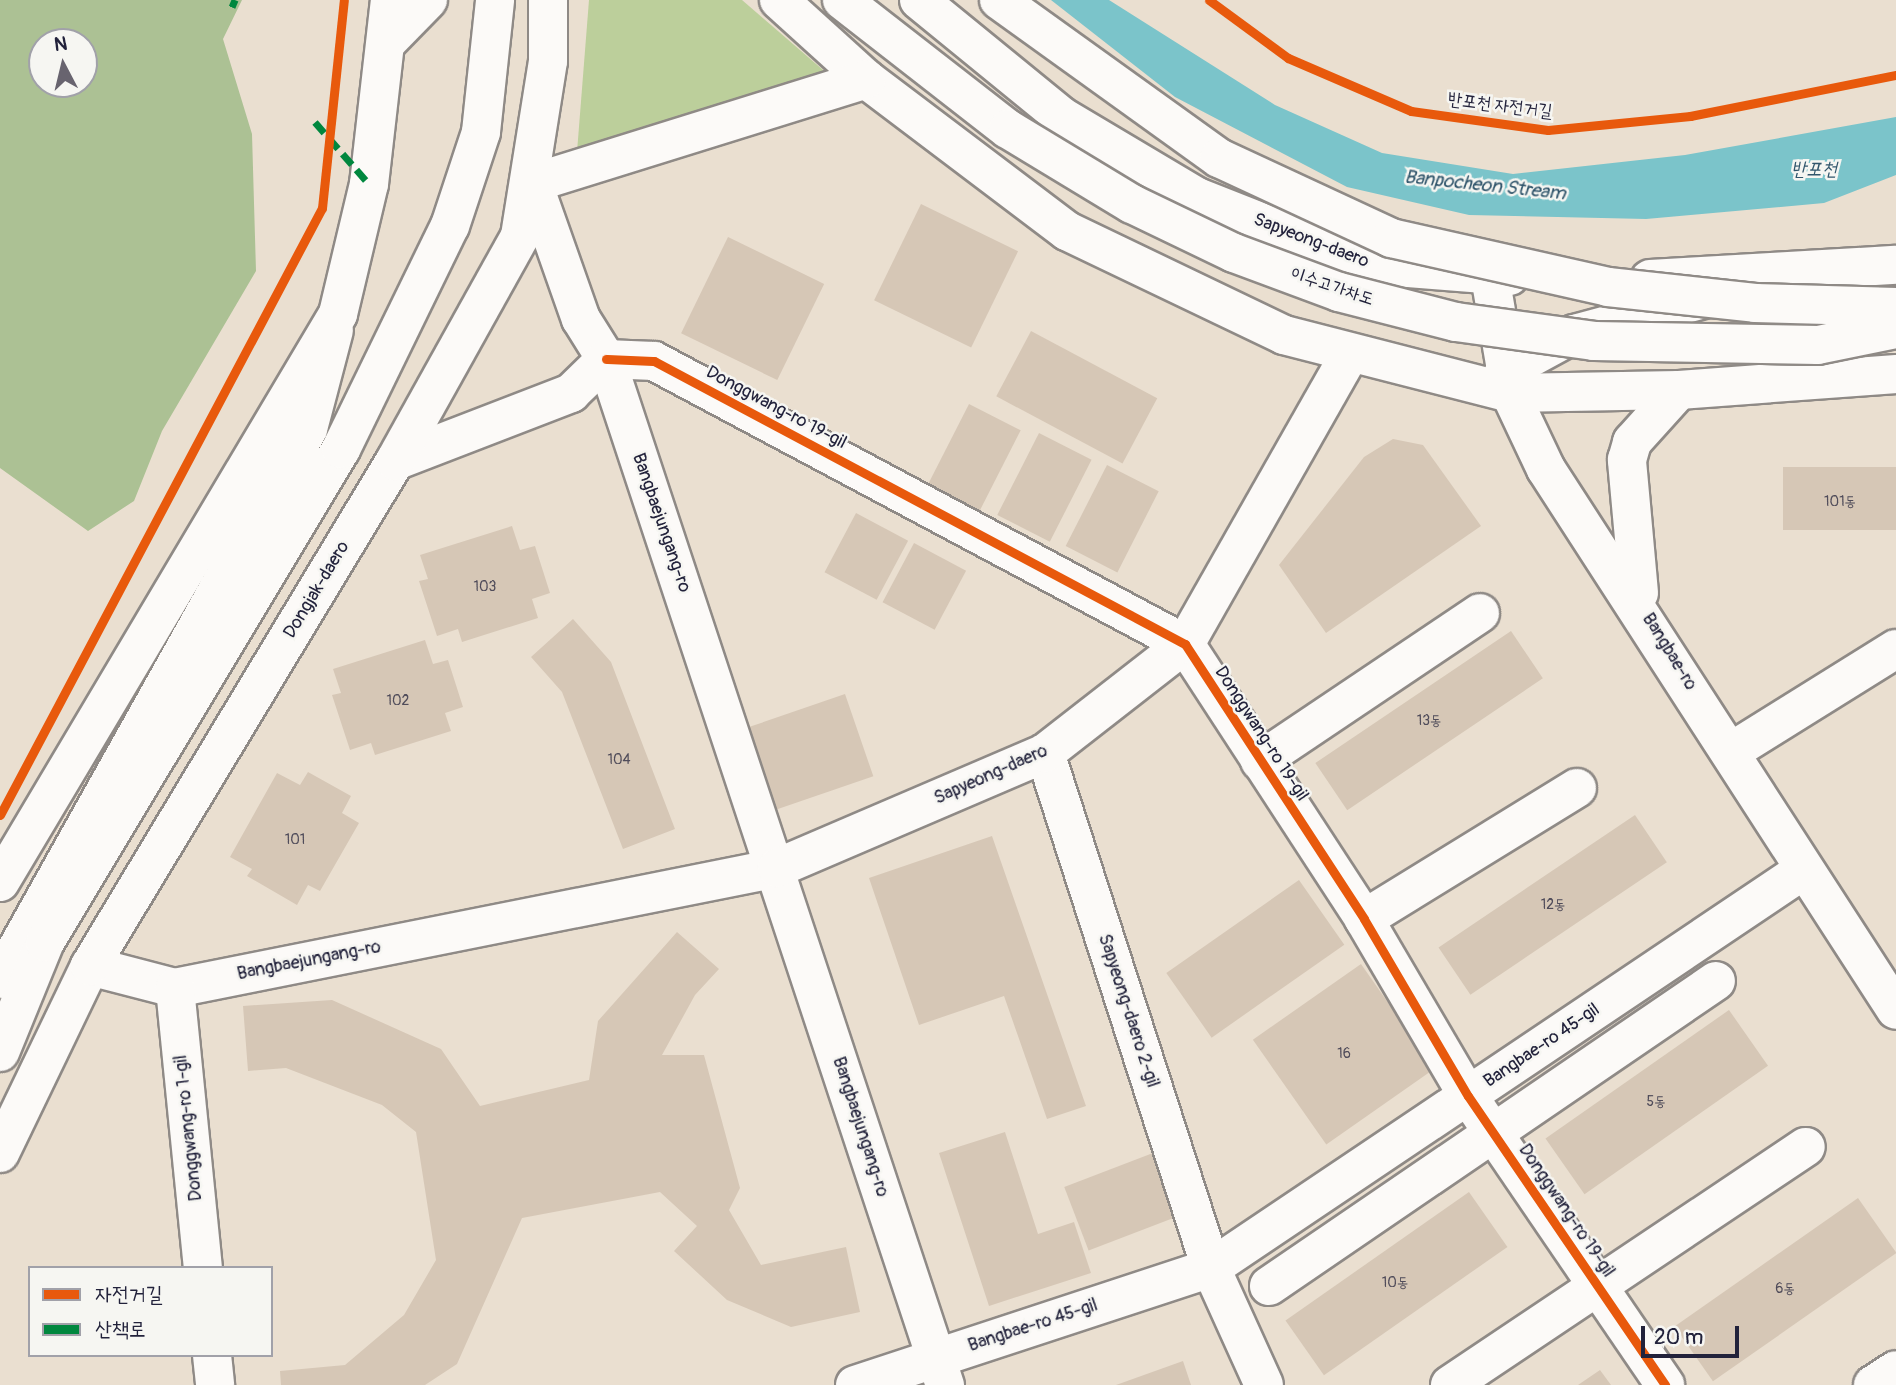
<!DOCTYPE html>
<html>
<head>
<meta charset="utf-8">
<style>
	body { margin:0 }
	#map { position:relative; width:1896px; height:1385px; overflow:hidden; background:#eadfd0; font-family:Pangolin,"Poor Story",sans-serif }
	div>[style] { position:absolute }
	.green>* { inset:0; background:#bccf9b }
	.forest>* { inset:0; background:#acc194 }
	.water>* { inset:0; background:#7bc4ca }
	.building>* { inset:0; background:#d6c7b6; transform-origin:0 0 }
	.roads { filter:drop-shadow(2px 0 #8f8a86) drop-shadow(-2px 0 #8f8a86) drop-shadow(0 2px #8f8a86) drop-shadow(0 -2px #8f8a86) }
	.minor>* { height:38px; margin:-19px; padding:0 19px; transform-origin:19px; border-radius:19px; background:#fcfaf8 }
	.major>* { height:38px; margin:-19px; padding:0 19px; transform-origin:19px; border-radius:19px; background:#fcfaf8 }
	.bridges { filter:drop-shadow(2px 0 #8f8a86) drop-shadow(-2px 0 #8f8a86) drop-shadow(0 2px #8f8a86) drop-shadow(0 -2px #8f8a86) }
	.major-bridge>* { height:38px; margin:-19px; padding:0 19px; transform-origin:19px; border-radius:19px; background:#fcfaf8 }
	.quiet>* { height:7px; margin-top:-3.5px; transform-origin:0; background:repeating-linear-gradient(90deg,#00873e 0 14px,transparent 0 21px) }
	.cycleway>* { height:9px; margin:-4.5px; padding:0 4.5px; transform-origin:4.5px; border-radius:4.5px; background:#e8590c }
	span { translate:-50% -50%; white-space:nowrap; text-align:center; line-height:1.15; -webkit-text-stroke:5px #f6f6f2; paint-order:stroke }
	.number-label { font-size:14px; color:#504c5a }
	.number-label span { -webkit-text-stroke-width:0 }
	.street-label { font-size:18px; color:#22223b }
	.water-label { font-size:19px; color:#31566c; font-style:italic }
	.legend { position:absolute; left:28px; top:1266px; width:245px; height:91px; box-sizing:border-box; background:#f6f6f2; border:2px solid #a1a1a9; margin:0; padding:9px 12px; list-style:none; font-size:21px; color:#22223b }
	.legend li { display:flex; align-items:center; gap:14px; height:35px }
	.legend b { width:35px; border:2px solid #a1a1a9 }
	.north { position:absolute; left:28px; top:28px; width:70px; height:70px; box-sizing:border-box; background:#f6f6f2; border:2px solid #a1a1a9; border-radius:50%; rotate:353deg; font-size:19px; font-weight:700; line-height:28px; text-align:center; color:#22223b }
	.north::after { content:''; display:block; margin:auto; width:24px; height:32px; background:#68646f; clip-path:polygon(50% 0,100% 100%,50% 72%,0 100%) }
	.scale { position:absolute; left:1641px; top:1326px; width:98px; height:32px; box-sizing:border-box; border:4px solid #22223b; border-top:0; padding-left:9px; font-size:21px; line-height:24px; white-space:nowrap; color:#22223b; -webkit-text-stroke:5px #f6f6f2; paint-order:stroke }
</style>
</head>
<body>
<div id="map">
	<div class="green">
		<div style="clip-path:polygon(589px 0,742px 0,830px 76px,577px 152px)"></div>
	</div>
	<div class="forest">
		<div style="clip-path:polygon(evenodd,0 0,242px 0,223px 39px,252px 134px,256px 271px,162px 431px,134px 501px,88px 531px,0 468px,0 0,42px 42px,84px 42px,84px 84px,42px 84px,42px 42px)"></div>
	</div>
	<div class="water">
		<div style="clip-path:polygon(1051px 0,1109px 0,1275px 105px,1382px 153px,1513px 174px,1685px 155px,1896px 117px,1896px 175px,1824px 203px,1646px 219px,1469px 215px,1347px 187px,1175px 97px)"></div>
	</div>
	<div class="building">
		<div style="left:921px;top:204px;width:108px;height:107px;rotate:26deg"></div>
		<div style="left:728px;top:237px;width:107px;height:107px;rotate:26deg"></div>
		<div style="left:1031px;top:331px;width:143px;height:74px;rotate:28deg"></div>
		<div style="left:969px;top:404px;width:58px;height:91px;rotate:27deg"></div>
		<div style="left:1039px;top:433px;width:59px;height:92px;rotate:27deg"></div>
		<div style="clip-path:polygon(1393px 439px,1423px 445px,1481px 526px,1326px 633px,1279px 565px,1364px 457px)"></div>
		<div style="left:1107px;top:465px;width:58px;height:91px;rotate:27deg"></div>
		<div style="left:1896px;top:467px;width:63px;height:113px;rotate:90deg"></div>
		<div style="left:856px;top:513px;width:59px;height:67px;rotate:28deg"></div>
		<div style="clip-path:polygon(512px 526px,520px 550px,535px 546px,550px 593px,532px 599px,538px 618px,462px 642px,458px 629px,437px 636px,419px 581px,428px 579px,420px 555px)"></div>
		<div style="left:914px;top:543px;width:59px;height:67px;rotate:28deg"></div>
		<div style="clip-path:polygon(573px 619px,611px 662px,675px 829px,623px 849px,562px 692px,531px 657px)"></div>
		<div style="left:1511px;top:631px;width:57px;height:236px;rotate:56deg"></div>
		<div style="clip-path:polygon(425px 640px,433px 664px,448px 660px,463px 707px,445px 713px,451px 731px,375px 755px,371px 743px,350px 750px,332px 695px,341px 693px,333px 669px)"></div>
		<div style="left:845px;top:694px;width:87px;height:104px;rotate:71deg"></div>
		<div style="clip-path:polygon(308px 772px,351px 796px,342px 813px,359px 823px,320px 891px,308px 885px,297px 905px,247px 876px,252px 869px,230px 857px,277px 773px,300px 785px)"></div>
		<div style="left:1635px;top:815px;width:57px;height:237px;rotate:56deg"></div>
		<div style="clip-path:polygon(992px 836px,1086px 1106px,1047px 1119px,1004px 996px,919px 1025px,869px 878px)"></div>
		<div style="left:1299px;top:880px;width:79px;height:162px;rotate:55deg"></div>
		<div style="clip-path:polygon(677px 932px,719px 969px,695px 995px,662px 1055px,704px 1055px,740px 1188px,729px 1210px,761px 1265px,846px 1247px,860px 1312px,791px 1327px,727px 1300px,674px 1251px,697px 1226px,660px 1192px,522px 1218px,457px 1364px,425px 1385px,281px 1385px,280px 1371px,345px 1365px,404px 1315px,436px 1260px,416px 1132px,382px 1105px,286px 1068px,248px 1071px,243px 1006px,332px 1000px,441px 1049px,480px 1106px,589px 1080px,598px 1021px)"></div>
		<div style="left:1361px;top:964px;width:128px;height:132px;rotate:55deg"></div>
		<div style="left:1729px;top:1010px;width:68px;height:224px;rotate:55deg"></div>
		<div style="clip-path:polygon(1005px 1132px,1038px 1234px,1074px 1222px,1091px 1273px,989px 1306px,939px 1153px)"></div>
		<div style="left:1166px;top:1148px;width:68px;height:109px;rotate:69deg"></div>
		<div style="left:1469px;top:1192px;width:67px;height:224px;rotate:55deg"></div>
		<div style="left:1858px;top:1198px;width:67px;height:224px;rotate:55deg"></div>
		<div style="clip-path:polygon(1183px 1361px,1191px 1385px,1116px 1385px)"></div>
		<div style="clip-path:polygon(1600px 1370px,1611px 1385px,1578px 1385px)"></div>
	</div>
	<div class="roads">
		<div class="minor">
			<div style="left:533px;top:183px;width:144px;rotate:70.6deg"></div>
			<div style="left:581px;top:319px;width:47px;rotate:58deg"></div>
			<div style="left:606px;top:359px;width:1081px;rotate:71.72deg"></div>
			<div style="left:606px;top:359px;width:48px;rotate:2.4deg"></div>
			<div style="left:654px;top:361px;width:602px;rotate:28.06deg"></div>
			<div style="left:1185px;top:644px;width:328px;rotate:56.9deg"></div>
			<div style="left:1364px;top:919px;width:205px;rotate:59.6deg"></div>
			<div style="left:1468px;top:1096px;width:350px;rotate:55.7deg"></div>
			<div style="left:1732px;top:751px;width:193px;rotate:-31.9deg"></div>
			<div style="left:1045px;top:753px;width:541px;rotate:72.13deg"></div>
			<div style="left:1211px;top:1268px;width:128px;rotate:65.6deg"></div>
			<div style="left:1260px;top:761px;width:265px;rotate:-33.9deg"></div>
			<div style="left:1364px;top:919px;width:250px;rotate:-31.6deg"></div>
			<div style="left:90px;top:966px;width:88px;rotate:14.5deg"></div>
			<div style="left:175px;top:988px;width:614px;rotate:-11.27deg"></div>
			<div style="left:777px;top:868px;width:292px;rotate:-23.2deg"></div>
			<div style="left:1045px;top:753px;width:177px;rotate:-37.9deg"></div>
			<div style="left:1185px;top:644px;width:334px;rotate:-60.4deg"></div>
			<div style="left:0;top:979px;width:630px;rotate:-60.75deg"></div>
			<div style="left:308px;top:429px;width:102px;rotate:-75.3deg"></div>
			<div style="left:175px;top:988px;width:281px;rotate:84.3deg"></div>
			<div style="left:1269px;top:1286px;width:541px;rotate:-34.31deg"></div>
			<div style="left:212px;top:1355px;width:30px;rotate:84deg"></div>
			<div style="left:855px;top:1385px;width:375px;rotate:-18.2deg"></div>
			<div style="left:1211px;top:1268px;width:712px;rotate:-33.89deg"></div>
			<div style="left:1450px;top:1385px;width:428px;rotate:-33.8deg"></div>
			<div style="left:1873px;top:1385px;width:27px;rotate:-33deg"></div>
		</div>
		<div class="major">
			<div style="left:779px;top:0;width:118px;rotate:42.2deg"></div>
			<div style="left:866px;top:79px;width:252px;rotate:37.1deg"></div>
			<div style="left:1067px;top:231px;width:241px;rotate:25.6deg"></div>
			<div style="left:1284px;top:335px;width:233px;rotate:14.4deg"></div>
			<div style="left:1510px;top:393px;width:169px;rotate:-1deg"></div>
			<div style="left:1679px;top:390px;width:218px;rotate:-4.2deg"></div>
			<div style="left:919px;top:0;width:183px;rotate:39.2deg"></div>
			<div style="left:1061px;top:116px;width:158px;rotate:30.8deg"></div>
			<div style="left:1197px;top:197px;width:186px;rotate:21.5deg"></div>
			<div style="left:1370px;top:265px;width:140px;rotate:4.5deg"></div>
			<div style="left:386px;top:43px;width:60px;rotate:-45.7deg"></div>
			<div style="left:533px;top:183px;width:349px;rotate:-17.3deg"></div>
			<div style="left:1490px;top:276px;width:119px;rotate:80.3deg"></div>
			<div style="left:1510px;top:393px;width:84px;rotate:64.7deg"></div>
			<div style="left:1546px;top:469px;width:644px;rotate:57.1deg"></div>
			<div style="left:1650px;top:279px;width:246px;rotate:-3.3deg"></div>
			<div style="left:1504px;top:372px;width:80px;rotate:-28.5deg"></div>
			<div style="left:1574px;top:334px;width:138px;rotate:-15.1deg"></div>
			<div style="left:395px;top:461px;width:189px;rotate:-21.1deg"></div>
			<div style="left:571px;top:393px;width:49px;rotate:-44.2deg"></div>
			<div style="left:1639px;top:593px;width:134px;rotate:-95.2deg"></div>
			<div style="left:1627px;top:460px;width:19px;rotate:-74deg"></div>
			<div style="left:1632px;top:442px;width:70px;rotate:-47.9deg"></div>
			<div style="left:0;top:882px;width:661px;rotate:-59.24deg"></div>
			<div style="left:338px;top:314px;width:134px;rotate:-76.6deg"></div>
			<div style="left:369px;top:184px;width:185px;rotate:-83.5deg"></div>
			<div style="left:0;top:1052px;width:119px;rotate:-67.8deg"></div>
			<div style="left:45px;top:942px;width:575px;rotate:-59.02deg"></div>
			<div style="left:341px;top:449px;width:248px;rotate:-64deg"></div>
			<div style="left:450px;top:226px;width:99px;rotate:-71.7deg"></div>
			<div style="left:481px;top:132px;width:133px;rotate:-83.9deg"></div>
			<div style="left:0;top:1153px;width:208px;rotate:-64.3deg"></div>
			<div style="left:90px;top:966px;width:590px;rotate:-58.87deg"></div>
			<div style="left:395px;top:461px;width:257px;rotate:-60.9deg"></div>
			<div style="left:520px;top:236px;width:177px;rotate:-80.9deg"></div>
			<div style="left:548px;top:61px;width:61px;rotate:-90deg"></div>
		</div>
	</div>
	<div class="bridges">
		<div class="major-bridge">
			<div style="left:842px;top:0;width:210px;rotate:37.9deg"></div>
			<div style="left:1008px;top:129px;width:145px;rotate:31.2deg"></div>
			<div style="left:1132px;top:204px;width:113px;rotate:25.7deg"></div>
			<div style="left:1234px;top:253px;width:112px;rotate:20.4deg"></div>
			<div style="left:1339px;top:292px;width:121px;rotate:14.4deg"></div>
			<div style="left:1456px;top:322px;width:139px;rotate:7.8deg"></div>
			<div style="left:1594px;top:341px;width:224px;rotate:1deg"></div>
			<div style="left:1818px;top:345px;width:80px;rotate:-11.6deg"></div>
			<div style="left:999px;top:0;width:271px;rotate:35.7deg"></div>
			<div style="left:1219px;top:158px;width:190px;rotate:24.9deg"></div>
			<div style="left:1391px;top:238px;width:222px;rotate:12.7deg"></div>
			<div style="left:1608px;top:287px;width:148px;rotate:6.2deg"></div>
			<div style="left:1755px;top:303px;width:141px;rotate:1.6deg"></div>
		</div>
	</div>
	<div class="quiet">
		<div style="left:232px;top:7px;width:8px;rotate:-67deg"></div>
		<div style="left:315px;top:122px;width:82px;rotate:48.9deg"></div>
	</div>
	<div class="cycleway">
		<div style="left:1209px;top:0;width:98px;rotate:36.3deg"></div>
		<div style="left:1288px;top:58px;width:134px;rotate:23.3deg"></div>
		<div style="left:1411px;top:111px;width:138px;rotate:7.9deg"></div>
		<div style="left:1548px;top:130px;width:143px;rotate:-5.6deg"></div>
		<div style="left:1690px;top:116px;width:210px;rotate:-11.3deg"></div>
		<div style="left:606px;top:359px;width:48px;rotate:2.4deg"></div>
		<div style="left:654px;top:361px;width:602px;rotate:28.06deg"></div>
		<div style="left:1185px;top:644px;width:328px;rotate:56.9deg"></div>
		<div style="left:1364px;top:919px;width:205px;rotate:59.6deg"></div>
		<div style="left:1468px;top:1096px;width:350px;rotate:55.7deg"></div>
		<div style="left:0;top:815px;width:687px;rotate:-62.06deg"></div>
		<div style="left:322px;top:208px;width:209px;rotate:-84deg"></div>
	</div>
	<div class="number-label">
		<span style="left:1840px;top:502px">101동</span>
		<span style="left:485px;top:587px">103</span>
		<span style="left:398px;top:701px">102</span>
		<span style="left:1429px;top:721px">13동</span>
		<span style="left:619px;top:760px">104</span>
		<span style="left:295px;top:840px">101</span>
		<span style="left:1553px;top:905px">12동</span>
		<span style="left:1344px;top:1054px">16</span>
		<span style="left:1656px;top:1102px">5동</span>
		<span style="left:1395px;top:1283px">10동</span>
		<span style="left:1785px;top:1289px">6동</span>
	</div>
	<div class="street-label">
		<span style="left:1500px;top:106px;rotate:7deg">반포천 자전거길</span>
		<span style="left:1311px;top:241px;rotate:21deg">Sapyeong-daero</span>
		<span style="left:1332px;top:287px;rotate:18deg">이수고가차도</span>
		<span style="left:776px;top:408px;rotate:28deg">Donggwang-ro 19-gil</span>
		<span style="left:661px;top:523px;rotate:71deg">Bangbaejungang-ro</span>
		<span style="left:317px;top:590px;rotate:-59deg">Dongjak-daero</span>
		<span style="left:1669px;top:652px;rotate:58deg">Bangbae-ro</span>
		<span style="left:1261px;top:734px;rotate:57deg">Donggwang-ro 19-gil</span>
		<span style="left:991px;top:775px;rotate:-24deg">Sapyeong-daero</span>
		<span style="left:309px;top:961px;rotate:-11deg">Bangbaejungang-ro</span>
		<span style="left:1128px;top:1011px;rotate:72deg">Sapyeong-daero 2-gil</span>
		<span style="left:1542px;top:1046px;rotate:-34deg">Bangbae-ro 45-gil</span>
		<span style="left:860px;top:1127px;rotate:72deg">Bangbaejungang-ro</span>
		<span style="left:189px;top:1128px;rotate:-96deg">Donggwang-ro 1-gil</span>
		<span style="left:1566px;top:1211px;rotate:56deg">Donggwang-ro 19-gil</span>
		<span style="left:1033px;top:1326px;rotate:-18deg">Bangbae-ro 45-gil</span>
	</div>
	<div class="water-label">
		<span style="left:1814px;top:170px">반포천</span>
		<span style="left:1485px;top:186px;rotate:6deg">Banpocheon Stream</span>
	</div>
	<ul class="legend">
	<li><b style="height:9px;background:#e8590c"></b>자전거길</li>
	<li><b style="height:9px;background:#00873e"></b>산책로</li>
	</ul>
	<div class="north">N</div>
	<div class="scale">20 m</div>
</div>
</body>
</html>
